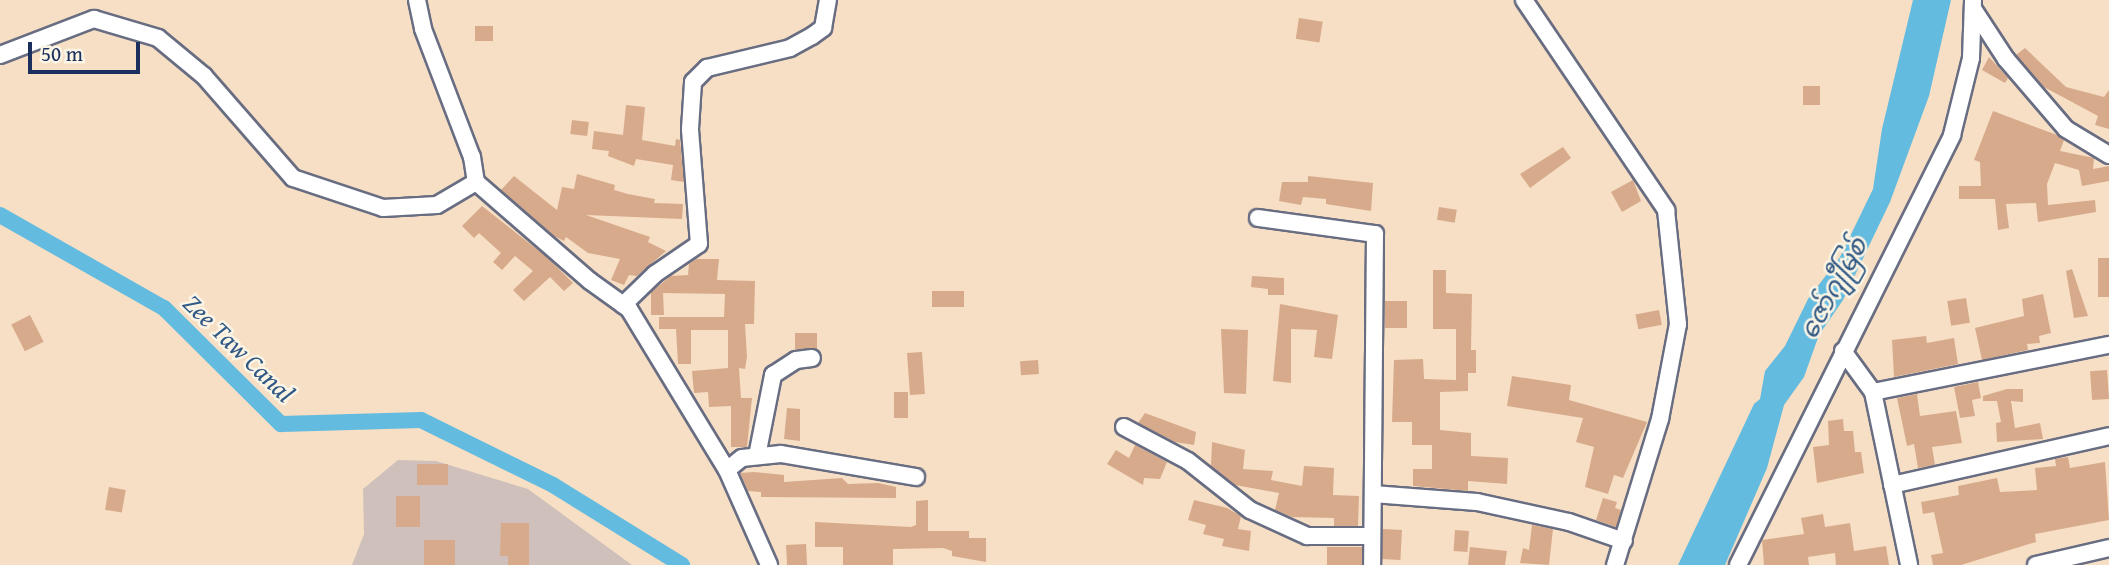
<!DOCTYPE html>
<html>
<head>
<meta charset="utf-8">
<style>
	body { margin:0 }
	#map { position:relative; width:2109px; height:565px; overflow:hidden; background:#f6dfc4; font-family:"Gentium Book Plus","Noto Sans Myanmar",serif }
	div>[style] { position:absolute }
	.industrial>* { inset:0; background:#cfc0bb }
	.water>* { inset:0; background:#63bbe0 }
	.canal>* { height:16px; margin:-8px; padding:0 8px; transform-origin:8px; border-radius:8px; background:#63bbe0 }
	.building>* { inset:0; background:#d8aa8c; transform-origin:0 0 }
	.roads { filter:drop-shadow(2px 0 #686d82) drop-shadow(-2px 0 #686d82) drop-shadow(0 2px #686d82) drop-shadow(0 -2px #686d82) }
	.minor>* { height:16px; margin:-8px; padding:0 8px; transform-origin:8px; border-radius:8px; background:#fff }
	span { translate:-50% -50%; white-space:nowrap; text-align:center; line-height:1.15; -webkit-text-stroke:5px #fcf5e5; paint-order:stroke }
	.water-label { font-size:26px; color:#315985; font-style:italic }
	.scale { position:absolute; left:28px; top:42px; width:112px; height:32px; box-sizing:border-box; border:4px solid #1b2f5e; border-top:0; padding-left:9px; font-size:21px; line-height:24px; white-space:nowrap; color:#1b2f5e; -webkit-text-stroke:5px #fcf5e5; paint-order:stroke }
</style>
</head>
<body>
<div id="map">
	<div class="industrial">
		<div style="clip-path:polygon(398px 460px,436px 461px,528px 489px,632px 565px,352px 565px,364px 534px,363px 489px)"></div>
	</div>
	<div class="water">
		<div style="clip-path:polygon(1913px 0,1951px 0,1929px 96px,1890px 202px,1843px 300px,1819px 335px,1804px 377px,1784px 405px,1767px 468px,1725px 565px,1678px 565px,1754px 404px,1760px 399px,1765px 371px,1785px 346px,1808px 299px,1840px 257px,1873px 189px,1882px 129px)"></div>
	</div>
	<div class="canal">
		<div style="left:0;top:215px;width:189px;rotate:29.6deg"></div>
		<div style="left:164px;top:308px;width:165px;rotate:44.8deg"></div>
		<div style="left:281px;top:424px;width:140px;rotate:-1.6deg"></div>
		<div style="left:421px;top:420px;width:147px;rotate:26.2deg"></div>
		<div style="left:553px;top:485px;width:152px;rotate:31.8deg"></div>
	</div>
	<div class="building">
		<div style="left:1299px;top:18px;width:24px;height:21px;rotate:9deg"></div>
		<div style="left:475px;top:26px;width:18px;height:15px"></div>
		<div style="clip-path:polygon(2025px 48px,2066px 87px,2104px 97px,2109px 90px,2109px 129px,2095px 125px,2098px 116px,2044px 87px,2016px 55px)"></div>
		<div style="clip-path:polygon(1989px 57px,2008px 78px,2005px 83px,1982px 70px)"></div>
		<div style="left:1820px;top:86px;width:19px;height:17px;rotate:90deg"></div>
		<div style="clip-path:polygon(626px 105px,645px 107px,642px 140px,675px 146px,676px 139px,680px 140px,684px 182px,671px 180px,673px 165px,636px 159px,634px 166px,608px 156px,609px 151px,592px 149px,594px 131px,623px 135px)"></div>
		<div style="clip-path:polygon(1993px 111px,2057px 135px,2064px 140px,2060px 151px,2094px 158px,2093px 169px,2109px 166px,2109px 181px,2082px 186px,2079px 170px,2055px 163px,2047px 184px,2048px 205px,2095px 200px,2096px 212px,2038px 222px,2036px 203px,2006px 204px,2009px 228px,1998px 230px,1995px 199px,1959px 199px,1959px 186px,1981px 186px,1980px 162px,1974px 160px)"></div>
		<div style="left:572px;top:120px;width:17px;height:14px;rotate:7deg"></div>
		<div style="clip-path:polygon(1563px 147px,1571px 158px,1530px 188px,1520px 174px)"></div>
		<div style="clip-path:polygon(577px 174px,615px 185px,614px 190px,628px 194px,655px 199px,654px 203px,683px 204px,682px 219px,586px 215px,650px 237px,648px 242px,666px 251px,637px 276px,629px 275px,624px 285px,611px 280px,620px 259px,588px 253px,566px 237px,564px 241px,554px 236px,501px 190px,514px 176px,557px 210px,562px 187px,574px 189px)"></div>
		<div style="clip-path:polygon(1308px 176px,1373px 183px,1371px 211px,1326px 204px,1326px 199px,1303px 197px,1301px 205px,1279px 201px,1282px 182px,1308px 182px)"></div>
		<div style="clip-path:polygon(1633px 180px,1641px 201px,1622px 212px,1611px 192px)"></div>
		<div style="clip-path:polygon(482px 206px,548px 258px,573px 283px,564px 291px,550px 277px,524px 301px,513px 290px,533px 271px,515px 256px,502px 270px,493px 262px,501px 253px,479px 233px,474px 238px,462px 226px)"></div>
		<div style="left:1439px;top:207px;width:18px;height:13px;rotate:9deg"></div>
		<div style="left:2098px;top:258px;width:11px;height:39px"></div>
		<div style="clip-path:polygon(696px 259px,719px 259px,717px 280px,755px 281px,754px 324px,745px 324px,747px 357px,745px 369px,739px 368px,741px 398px,752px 398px,747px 447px,731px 447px,731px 406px,709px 407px,708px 392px,694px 393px,692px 371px,728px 368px,728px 330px,691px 330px,691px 364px,678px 364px,676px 329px,659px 329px,659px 317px,724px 317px,725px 294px,663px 293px,664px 315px,651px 315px,651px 292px,671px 276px,688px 275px,689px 264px)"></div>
		<div style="clip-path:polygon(2072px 269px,2088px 316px,2074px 318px,2066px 271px)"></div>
		<div style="clip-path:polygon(1433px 270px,1446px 270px,1446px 293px,1472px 294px,1471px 350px,1476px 350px,1476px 373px,1468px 373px,1468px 391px,1440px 392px,1440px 430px,1471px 433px,1471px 456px,1508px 458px,1507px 484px,1468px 481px,1468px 491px,1413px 486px,1413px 469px,1432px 469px,1432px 445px,1412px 445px,1412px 422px,1392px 422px,1394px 360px,1423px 359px,1424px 379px,1456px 380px,1456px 329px,1433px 329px)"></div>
		<div style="clip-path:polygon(1252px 276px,1284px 278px,1284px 295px,1268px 295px,1268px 289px,1251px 287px)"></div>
		<div style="left:932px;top:291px;width:32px;height:16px"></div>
		<div style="clip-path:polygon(2043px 294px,2051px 333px,2039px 336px,2040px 343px,2027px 344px,2028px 350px,1982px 360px,1975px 328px,2024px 316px,2022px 299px)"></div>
		<div style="left:1966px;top:298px;width:25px;height:19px;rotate:81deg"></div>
		<div style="left:1385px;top:301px;width:22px;height:27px"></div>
		<div style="clip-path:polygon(1280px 304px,1338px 315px,1332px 359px,1314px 357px,1317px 330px,1291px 329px,1291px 383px,1273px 381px)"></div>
		<div style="left:1659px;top:310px;width:15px;height:24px;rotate:79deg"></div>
		<div style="left:30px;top:315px;width:30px;height:21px;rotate:63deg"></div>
		<div style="clip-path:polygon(1221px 329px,1248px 330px,1246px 394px,1224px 393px)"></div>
		<div style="left:795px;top:333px;width:22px;height:16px"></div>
		<div style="clip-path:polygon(1926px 336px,1927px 343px,1954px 338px,1958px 364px,1894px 377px,1892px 340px)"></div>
		<div style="left:922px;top:352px;width:42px;height:15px;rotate:86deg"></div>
		<div style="left:1038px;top:360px;width:14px;height:18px;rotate:86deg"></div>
		<div style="left:2107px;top:370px;width:29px;height:17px;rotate:86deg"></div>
		<div style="clip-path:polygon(1512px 376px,1571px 385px,1569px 400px,1647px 422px,1623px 478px,1614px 475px,1608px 494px,1585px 487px,1594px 447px,1576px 442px,1583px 418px,1507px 406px)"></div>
		<div style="clip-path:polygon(1978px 382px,1981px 398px,1972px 400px,1975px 416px,1960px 418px,1954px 387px)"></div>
		<div style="clip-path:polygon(2007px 389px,2023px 389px,2023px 402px,2011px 401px,2015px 428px,2040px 423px,2043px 439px,1997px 442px,1996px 423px,2001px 422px,1997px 401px,1983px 401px,1983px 396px)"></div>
		<div style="left:894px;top:392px;width:14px;height:26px"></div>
		<div style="clip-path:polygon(1917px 394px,1920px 416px,1956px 411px,1962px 443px,1932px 447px,1935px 465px,1918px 468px,1914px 444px,1907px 446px,1897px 398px)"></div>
		<div style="clip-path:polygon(787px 408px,800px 409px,800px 441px,784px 439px)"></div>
		<div style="clip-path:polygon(1145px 413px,1196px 432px,1194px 445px,1175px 442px,1138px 423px)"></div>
		<div style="clip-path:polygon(1843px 419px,1844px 431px,1853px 431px,1855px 452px,1861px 452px,1864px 473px,1817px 483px,1813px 447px,1829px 445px,1828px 421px)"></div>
		<div style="clip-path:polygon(1212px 442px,1245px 450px,1243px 469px,1273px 471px,1271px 480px,1302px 486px,1304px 466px,1334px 468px,1333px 495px,1359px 496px,1358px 526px,1334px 526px,1334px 518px,1292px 517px,1275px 510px,1279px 493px,1235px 485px,1211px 466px)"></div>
		<div style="clip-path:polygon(1135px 445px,1167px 462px,1160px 479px,1144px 478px,1143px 485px,1107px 464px,1116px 450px,1129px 458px)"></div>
		<div style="clip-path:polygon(2068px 457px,2070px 468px,2105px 462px,2109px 520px,2035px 534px,2036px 542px,1961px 565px,1933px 565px,1931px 555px,1943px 553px,1934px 512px,1923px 514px,1921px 502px,1959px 495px,1958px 486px,1997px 478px,2000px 492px,2037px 490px,2035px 468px,2056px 466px,2055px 459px)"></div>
		<div style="left:448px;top:464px;width:21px;height:31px;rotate:90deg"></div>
		<div style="clip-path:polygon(754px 472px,784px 475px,784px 482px,842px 478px,848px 484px,878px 483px,896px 487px,896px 498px,761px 497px,761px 492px,748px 491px,740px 473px)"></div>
		<div style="left:109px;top:487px;width:17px;height:23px;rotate:10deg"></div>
		<div style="left:396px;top:496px;width:24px;height:31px"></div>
		<div style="clip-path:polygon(1603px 498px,1617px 502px,1615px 508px,1621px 510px,1616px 527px,1596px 520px)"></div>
		<div style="clip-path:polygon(928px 500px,928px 531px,969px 531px,969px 538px,986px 538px,986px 562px,952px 556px,952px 551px,943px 548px,893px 549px,893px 565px,843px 565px,843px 547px,815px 547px,815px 522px,911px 527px,916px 525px,916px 501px)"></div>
		<div style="clip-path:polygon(1194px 500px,1227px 508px,1241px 516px,1238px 529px,1251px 531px,1249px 551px,1222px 546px,1224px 539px,1203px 534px,1206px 525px,1188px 520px)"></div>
		<div style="clip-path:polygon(1823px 514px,1825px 527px,1850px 523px,1854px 551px,1886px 546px,1889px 565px,1836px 565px,1835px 553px,1808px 557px,1809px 565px,1764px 565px,1762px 540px,1804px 534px,1801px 518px)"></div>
		<div style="clip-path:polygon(501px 523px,529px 523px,529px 565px,508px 565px,508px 556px,500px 556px)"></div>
		<div style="clip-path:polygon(1532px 525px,1553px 529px,1549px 565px,1520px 563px,1523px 548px,1529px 550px)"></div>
		<div style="left:1383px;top:529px;width:19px;height:30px;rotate:3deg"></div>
		<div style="left:1455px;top:530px;width:14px;height:21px;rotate:4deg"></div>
		<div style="left:455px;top:540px;width:25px;height:31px;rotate:90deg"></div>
		<div style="left:806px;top:544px;width:21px;height:20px;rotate:87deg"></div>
		<div style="left:1327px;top:547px;width:35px;height:18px"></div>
		<div style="clip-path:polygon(1470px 547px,1507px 551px,1505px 565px,1468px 565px)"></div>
	</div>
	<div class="roads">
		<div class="minor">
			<div style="left:417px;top:0;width:30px;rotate:78deg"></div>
			<div style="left:423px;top:29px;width:137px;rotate:69.1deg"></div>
			<div style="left:472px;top:157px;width:25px;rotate:81deg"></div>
			<div style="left:476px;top:182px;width:151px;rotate:41deg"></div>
			<div style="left:590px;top:281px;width:48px;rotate:35.7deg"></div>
			<div style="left:629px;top:309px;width:188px;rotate:58.7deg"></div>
			<div style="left:727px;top:470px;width:104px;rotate:66.1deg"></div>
			<div style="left:1524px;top:0;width:254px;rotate:55.9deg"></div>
			<div style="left:1666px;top:210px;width:115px;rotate:84deg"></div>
			<div style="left:1678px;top:324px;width:97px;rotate:100.7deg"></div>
			<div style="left:1660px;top:419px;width:153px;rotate:107.1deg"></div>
			<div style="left:1974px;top:10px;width:59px;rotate:56.9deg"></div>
			<div style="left:2006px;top:59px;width:92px;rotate:49.4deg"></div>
			<div style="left:2066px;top:129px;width:50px;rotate:31.2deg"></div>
			<div style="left:0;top:55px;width:101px;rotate:-21deg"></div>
			<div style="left:94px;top:19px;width:67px;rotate:16.5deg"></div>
			<div style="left:158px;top:38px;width:60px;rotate:39.6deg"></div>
			<div style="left:204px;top:76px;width:135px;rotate:48.9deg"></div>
			<div style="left:293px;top:178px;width:95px;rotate:18.4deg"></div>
			<div style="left:383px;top:208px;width:54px;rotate:-3.2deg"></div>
			<div style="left:437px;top:205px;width:45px;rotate:-30.5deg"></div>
			<div style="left:1258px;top:218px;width:118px;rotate:7.8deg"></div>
			<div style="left:1375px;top:234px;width:331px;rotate:90.5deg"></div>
			<div style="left:623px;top:305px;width:45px;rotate:-44.1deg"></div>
			<div style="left:655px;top:274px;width:53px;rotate:-34.3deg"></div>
			<div style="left:699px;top:244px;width:115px;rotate:-94.5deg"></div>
			<div style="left:690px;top:129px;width:47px;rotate:-86.3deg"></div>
			<div style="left:693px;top:82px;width:20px;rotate:-45deg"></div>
			<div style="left:707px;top:68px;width:85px;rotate:-13.5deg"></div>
			<div style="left:790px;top:48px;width:25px;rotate:-29deg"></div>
			<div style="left:812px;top:36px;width:14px;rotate:-36deg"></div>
			<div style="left:823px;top:28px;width:28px;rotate:-80deg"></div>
			<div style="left:1843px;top:351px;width:51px;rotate:53.8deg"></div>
			<div style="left:1873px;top:392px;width:177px;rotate:78.2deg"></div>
			<div style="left:1873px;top:392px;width:241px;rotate:-11.3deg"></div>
			<div style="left:1124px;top:427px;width:72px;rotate:28deg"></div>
			<div style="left:1188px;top:461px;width:79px;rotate:38.3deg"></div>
			<div style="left:1250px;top:510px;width:63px;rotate:24.5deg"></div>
			<div style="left:1307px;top:536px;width:65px"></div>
			<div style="left:757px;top:456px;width:83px;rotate:-78.8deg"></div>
			<div style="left:773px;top:375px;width:27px;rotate:-33deg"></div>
			<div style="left:796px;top:360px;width:16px;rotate:-7deg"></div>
			<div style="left:727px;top:470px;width:19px;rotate:-39deg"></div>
			<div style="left:742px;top:458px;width:39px;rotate:-6deg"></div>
			<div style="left:781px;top:454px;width:137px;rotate:9.7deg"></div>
			<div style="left:1892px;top:485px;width:222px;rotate:-12.7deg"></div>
			<div style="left:1373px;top:494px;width:104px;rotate:4.4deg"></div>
			<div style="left:1477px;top:502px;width:94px;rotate:12.3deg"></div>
			<div style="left:1569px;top:522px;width:58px;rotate:19.1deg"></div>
			<div style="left:1738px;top:565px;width:480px;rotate:-63.5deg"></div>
			<div style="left:1952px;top:135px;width:79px;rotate:-76.1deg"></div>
			<div style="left:1971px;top:58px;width:58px;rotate:-88deg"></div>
			<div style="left:2036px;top:565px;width:75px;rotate:-13.1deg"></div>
		</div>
	</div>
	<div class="water-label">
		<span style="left:1833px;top:288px;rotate:-61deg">ဇော်ဂျီမြစ်</span>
		<span style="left:239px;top:348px;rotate:44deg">Zee Taw Canal</span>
	</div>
	<div class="scale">50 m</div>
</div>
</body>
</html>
